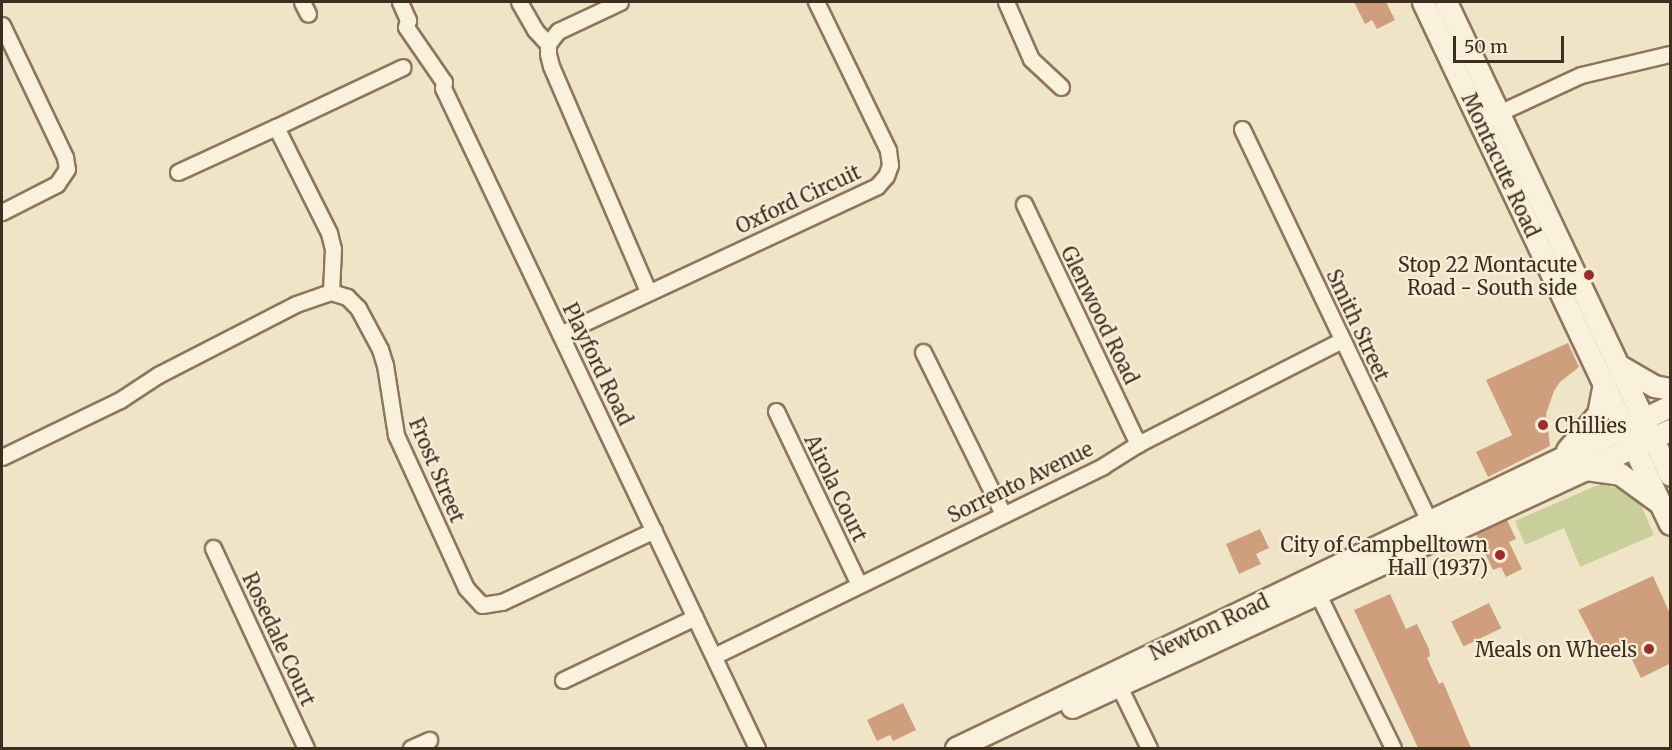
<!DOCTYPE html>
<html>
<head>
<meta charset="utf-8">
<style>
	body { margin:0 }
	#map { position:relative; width:1672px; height:750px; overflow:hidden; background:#f0e4c8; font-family:Merriweather,serif }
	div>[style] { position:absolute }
	.green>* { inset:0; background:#c9cf9b }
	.building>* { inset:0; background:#cf9f7d; transform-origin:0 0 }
	.roads { filter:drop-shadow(2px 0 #8d765c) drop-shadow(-2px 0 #8d765c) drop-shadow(0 2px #8d765c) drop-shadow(0 -2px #8d765c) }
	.street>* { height:15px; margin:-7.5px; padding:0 7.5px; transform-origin:7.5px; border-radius:7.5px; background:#faf1dc }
	.secondary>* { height:21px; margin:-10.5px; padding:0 10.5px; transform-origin:10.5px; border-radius:10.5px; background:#faf1dc }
	.dots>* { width:16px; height:16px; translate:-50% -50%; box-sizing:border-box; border:3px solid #f7eed8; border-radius:50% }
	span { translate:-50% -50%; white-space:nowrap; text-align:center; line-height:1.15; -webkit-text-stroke:4.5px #f7eed8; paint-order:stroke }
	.street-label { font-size:20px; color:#3d2e20 }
	.poi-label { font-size:20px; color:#3d2e20 }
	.right { translate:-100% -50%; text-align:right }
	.left { translate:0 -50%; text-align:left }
	.frame { position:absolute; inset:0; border:3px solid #3d2e20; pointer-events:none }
	.scale { position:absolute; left:1453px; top:36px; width:111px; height:27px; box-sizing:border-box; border:3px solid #3d2e20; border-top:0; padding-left:8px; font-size:18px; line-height:21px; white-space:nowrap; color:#3d2e20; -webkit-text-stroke:4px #f7eed8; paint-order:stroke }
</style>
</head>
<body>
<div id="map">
	<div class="green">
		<div style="clip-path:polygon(1600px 484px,1636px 493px,1654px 535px,1580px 567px,1564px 528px,1525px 545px,1515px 521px)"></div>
	</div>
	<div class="building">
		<div style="clip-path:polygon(1354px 2px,1386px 2px,1395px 20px,1377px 29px,1372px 20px,1365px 24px)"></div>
		<div style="clip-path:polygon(1568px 343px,1579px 367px,1560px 382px,1554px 391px,1546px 414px,1550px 446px,1488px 477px,1476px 452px,1512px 435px,1486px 380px)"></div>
		<div style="clip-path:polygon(1507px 520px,1516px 539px,1509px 542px,1522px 569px,1506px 577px,1501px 567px,1493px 570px,1476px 534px)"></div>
		<div style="clip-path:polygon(1260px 529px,1269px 548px,1256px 554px,1261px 564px,1239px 574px,1226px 544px)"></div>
		<div style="clip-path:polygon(1653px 576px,1671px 616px,1671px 663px,1641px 678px,1624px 643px,1601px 654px,1578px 610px)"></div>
		<div style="clip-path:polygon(1390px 594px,1406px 629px,1417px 624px,1429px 649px,1430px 656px,1427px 658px,1439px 684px,1443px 682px,1471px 748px,1418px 748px,1354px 610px)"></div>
		<div style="left:1489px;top:603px;width:28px;height:42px;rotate:64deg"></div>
		<div style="clip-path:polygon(903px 703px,916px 730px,893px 741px,890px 735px,877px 741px,867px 720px)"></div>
	</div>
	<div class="roads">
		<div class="street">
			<div style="left:302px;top:2px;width:13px;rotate:63deg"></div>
			<div style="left:400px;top:2px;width:20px;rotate:66deg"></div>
			<div style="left:408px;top:20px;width:7px;rotate:106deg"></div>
			<div style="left:406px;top:27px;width:67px;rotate:55.4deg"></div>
			<div style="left:444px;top:82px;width:6px;rotate:99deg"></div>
			<div style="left:443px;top:88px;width:731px;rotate:64.56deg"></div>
			<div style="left:519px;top:2px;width:32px;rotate:60deg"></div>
			<div style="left:535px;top:30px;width:19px;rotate:47deg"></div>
			<div style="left:620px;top:2px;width:68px;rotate:154.9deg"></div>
			<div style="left:558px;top:31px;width:16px;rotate:128deg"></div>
			<div style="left:548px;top:44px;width:10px;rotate:90deg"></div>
			<div style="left:548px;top:54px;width:12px;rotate:76deg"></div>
			<div style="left:551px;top:66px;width:245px;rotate:66.7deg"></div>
			<div style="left:1006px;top:2px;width:62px;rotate:66.3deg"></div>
			<div style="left:1031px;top:59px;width:41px;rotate:43deg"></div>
			<div style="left:2px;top:25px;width:146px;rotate:64.5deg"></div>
			<div style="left:65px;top:157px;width:12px;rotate:81deg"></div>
			<div style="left:67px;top:169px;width:18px;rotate:124deg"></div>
			<div style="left:57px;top:184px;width:62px;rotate:153deg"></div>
			<div style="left:1490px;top:117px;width:100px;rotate:-24.8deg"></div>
			<div style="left:1581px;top:75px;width:91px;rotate:-13.3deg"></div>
			<div style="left:276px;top:127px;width:140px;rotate:-25.3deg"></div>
			<div style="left:1242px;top:129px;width:444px;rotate:64.5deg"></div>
			<div style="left:178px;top:172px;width:108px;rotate:-24.7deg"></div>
			<div style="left:276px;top:127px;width:119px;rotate:63.4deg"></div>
			<div style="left:329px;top:233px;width:16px;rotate:76deg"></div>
			<div style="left:333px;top:249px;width:43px;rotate:92.7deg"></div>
			<div style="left:1024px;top:204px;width:266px;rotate:64.6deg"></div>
			<div style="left:560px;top:334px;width:350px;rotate:-25deg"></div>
			<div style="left:877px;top:186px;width:13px;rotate:-48deg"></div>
			<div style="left:886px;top:176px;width:12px;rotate:-70deg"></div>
			<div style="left:890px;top:165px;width:15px;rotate:-98deg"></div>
			<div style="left:888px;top:150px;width:165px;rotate:-115.9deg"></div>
			<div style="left:923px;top:352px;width:181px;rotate:63.7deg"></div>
			<div style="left:776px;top:411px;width:192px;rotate:64.4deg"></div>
			<div style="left:2px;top:457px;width:131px;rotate:-25.8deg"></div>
			<div style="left:120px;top:400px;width:45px;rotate:-33.3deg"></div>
			<div style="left:158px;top:375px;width:155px;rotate:-27.2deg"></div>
			<div style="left:296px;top:304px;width:37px;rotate:-19deg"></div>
			<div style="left:331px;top:292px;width:17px;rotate:17deg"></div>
			<div style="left:347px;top:297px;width:16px;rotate:45deg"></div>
			<div style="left:358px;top:308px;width:47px;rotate:61.8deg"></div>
			<div style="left:380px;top:349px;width:17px;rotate:73deg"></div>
			<div style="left:385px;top:365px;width:71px;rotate:81.1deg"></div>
			<div style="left:396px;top:435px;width:168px;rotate:65.4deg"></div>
			<div style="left:466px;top:588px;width:23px;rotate:47deg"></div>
			<div style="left:482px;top:605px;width:20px;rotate:-9deg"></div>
			<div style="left:502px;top:602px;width:168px;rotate:-25.3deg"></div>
			<div style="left:213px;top:548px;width:221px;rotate:65.1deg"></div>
			<div style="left:1313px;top:584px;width:182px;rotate:64deg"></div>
			<div style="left:714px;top:656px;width:433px;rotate:-26deg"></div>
			<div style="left:1103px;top:466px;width:41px;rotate:-32.2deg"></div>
			<div style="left:1138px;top:444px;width:229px;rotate:-27deg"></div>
			<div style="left:1115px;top:678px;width:78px;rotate:64.1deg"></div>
			<div style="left:563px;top:680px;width:146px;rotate:-25.5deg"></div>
			<div style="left:411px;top:748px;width:20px;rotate:-24deg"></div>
		</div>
		<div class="secondary">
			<div style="left:1423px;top:2px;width:577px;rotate:64.68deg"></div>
			<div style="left:1446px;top:2px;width:523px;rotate:64.66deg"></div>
			<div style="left:1618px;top:365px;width:42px;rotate:30.3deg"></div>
			<div style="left:1654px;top:386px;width:16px;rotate:11deg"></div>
			<div style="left:1567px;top:450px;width:48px;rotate:-49.3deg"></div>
			<div style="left:1598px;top:414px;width:33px;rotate:-79deg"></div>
			<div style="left:1586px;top:469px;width:34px;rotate:8deg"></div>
			<div style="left:1620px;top:474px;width:46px;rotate:36.1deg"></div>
			<div style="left:1072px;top:707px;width:659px;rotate:-24.85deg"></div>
			<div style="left:956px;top:748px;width:792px;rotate:-25.59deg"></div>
		</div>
	</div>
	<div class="dots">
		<div style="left:1589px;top:275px;background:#9e2a2b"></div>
		<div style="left:1543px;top:425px;background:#9e2a2b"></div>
		<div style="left:1500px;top:555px;background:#9e2a2b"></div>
		<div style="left:1649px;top:649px;background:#9e2a2b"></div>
	</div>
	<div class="street-label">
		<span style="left:1501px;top:165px;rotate:65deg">Montacute Road</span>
		<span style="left:798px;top:199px;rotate:-25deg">Oxford Circuit</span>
		<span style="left:1100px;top:315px;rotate:64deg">Glenwood Road</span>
		<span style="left:1358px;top:325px;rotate:65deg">Smith Street</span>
		<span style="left:598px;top:364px;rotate:64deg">Playford Road</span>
		<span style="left:437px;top:470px;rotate:67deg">Frost Street</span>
		<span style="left:1020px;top:482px;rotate:-26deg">Sorrento Avenue</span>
		<span style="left:836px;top:488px;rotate:64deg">Airola Court</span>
		<span style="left:1209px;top:627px;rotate:-25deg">Newton Road</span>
		<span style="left:279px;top:639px;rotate:65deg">Rosedale Court</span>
	</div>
	<div class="poi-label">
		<span class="right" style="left:1577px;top:276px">Stop 22 Montacute<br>Road - South side</span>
		<span class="left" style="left:1555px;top:425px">Chillies</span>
		<span class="right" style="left:1488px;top:556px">City of Campbelltown<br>Hall (1937)</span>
		<span class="right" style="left:1637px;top:649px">Meals on Wheels</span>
	</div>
	<div class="frame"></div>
	<div class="scale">50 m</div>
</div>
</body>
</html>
